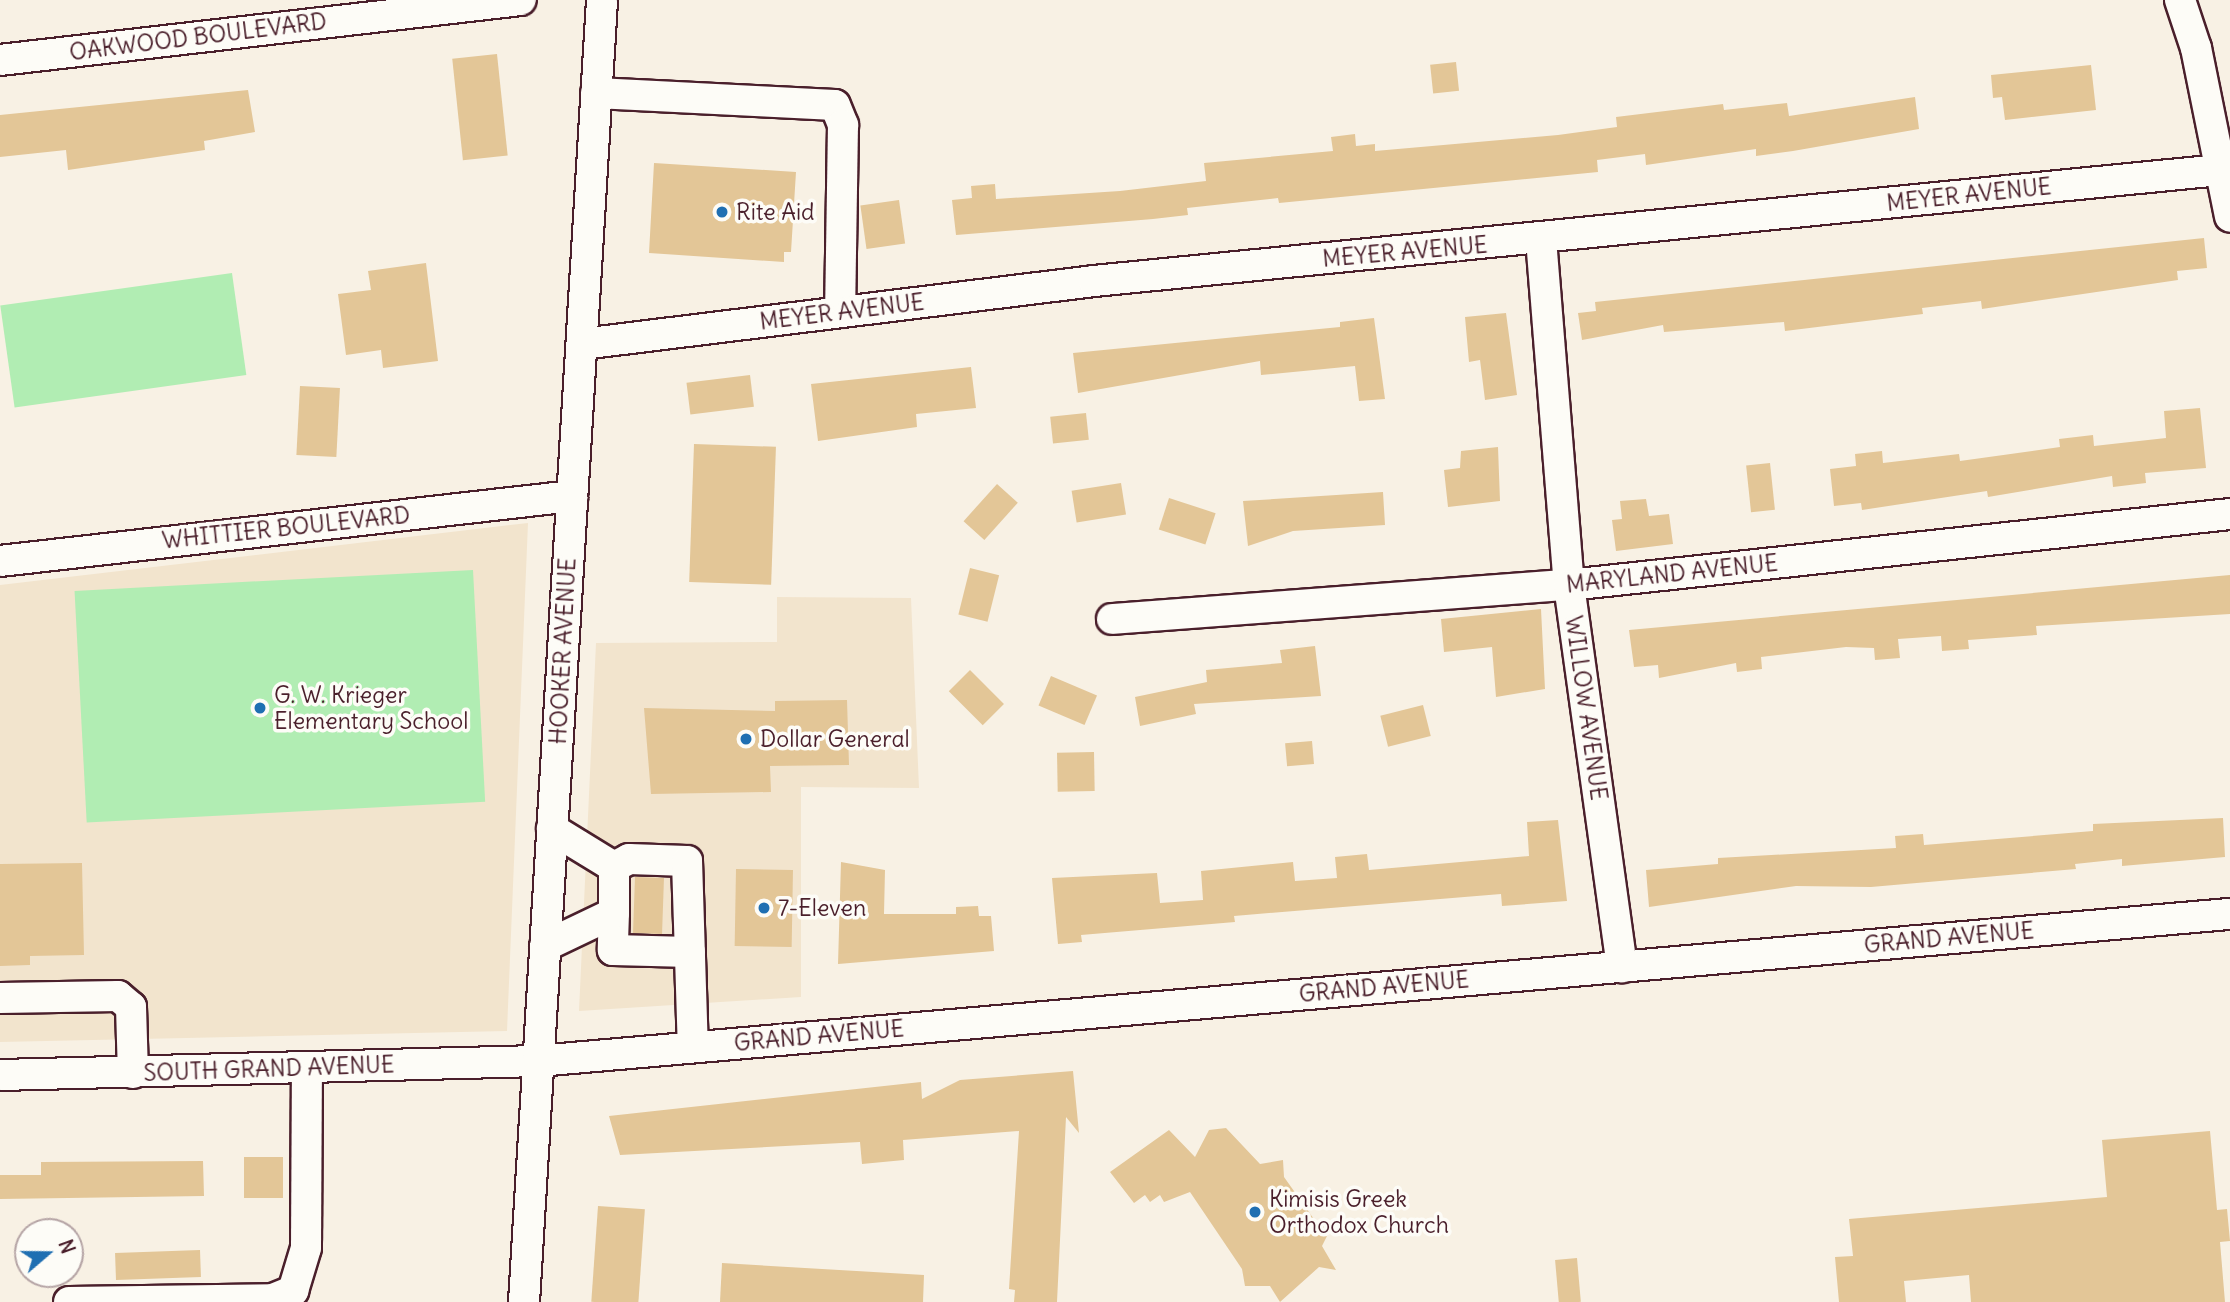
<!DOCTYPE html>
<html>
<head>
<meta charset="utf-8">
<style>
	body { margin:0 }
	#map { position:relative; width:2230px; height:1302px; overflow:hidden; background:#f8f1e4; font-family:Delius,sans-serif }
	div>[style] { position:absolute }
	.built>* { inset:0; background:#f2e4cd }
	.green>* { inset:0; background:#b1edb3; transform-origin:0 0 }
	.building>* { inset:0; background:#e3c697; transform-origin:0 0 }
	.roads { filter:drop-shadow(2px 0 #4a1f2b) drop-shadow(-2px 0 #4a1f2b) drop-shadow(0 2px #4a1f2b) drop-shadow(0 -2px #4a1f2b) }
	.minor>* { height:30px; margin:-15px; padding:0 15px; transform-origin:15px; border-radius:15px; background:#fdfcf7 }
	.dots>* { width:19px; height:19px; translate:-50% -50%; box-sizing:border-box; border:4px solid #fdfcf7; border-radius:50% }
	span { translate:-50% -50%; white-space:nowrap; text-align:center; line-height:1.15; -webkit-text-stroke:7px #fdfcf7; paint-order:stroke }
	.street-label { font-size:23px; color:#4a1f2b }
	.poi-label { font-size:23px; color:#4a1f2b }
	.left { translate:0 -50%; text-align:left }
	.north { position:absolute; left:14px; top:1218px; width:70px; height:70px; box-sizing:border-box; background:#fdfcf7; border:2px solid #b5a4a5; border-radius:50%; rotate:70deg; font-size:19px; font-weight:700; line-height:28px; text-align:center; color:#4a1f2b }
	.north::after { content:''; display:block; margin:auto; width:24px; height:32px; background:#1f6fb2; clip-path:polygon(50% 0,100% 100%,50% 72%,0 100%) }
</style>
</head>
<body>
<div id="map">
	<div class="built">
		<div style="clip-path:polygon(528px 523px,507px 1031px,0 1042px,0 585px)"></div>
		<div style="clip-path:polygon(777px 597px,911px 598px,919px 788px,801px 787px,801px 997px,579px 1011px,596px 643px,777px 642px)"></div>
	</div>
	<div class="green">
		<div style="left:232px;top:273px;width:103px;height:234px;rotate:82deg"></div>
		<div style="left:473px;top:570px;width:232px;height:399px;rotate:87deg"></div>
	</div>
	<div class="building">
		<div style="left:497px;top:54px;width:102px;height:45px;rotate:84deg"></div>
		<div style="left:1456px;top:62px;width:29px;height:26px;rotate:84deg"></div>
		<div style="clip-path:polygon(2091px 65px,2096px 110px,2005px 120px,2002px 97px,1993px 98px,1991px 75px)"></div>
		<div style="clip-path:polygon(248px 90px,255px 132px,204px 141px,205px 150px,68px 170px,66px 150px,0 157px,0 115px)"></div>
		<div style="clip-path:polygon(1915px 97px,1919px 129px,1793px 151px,1756px 156px,1756px 149px,1646px 165px,1645px 154px,1597px 160px,1598px 172px,1279px 203px,1278px 198px,1187px 208px,1188px 215px,1153px 219px,956px 235px,952px 200px,972px 198px,971px 186px,995px 184px,996px 199px,1120px 191px,1206px 181px,1204px 163px,1333px 151px,1331px 137px,1355px 134px,1356px 146px,1375px 144px,1375px 151px,1558px 135px,1617px 127px,1616px 117px,1723px 104px,1724px 110px,1787px 103px,1789px 116px)"></div>
		<div style="clip-path:polygon(654px 163px,796px 172px,791px 252px,784px 252px,784px 262px,649px 253px)"></div>
		<div style="left:899px;top:200px;width:44px;height:39px;rotate:82deg"></div>
		<div style="clip-path:polygon(2204px 238px,2207px 268px,2177px 271px,2178px 280px,1982px 309px,1981px 301px,1922px 308px,1923px 314px,1785px 331px,1784px 322px,1664px 332px,1663px 325px,1582px 340px,1578px 313px,1596px 311px,1595px 302px)"></div>
		<div style="clip-path:polygon(426px 263px,438px 361px,383px 368px,381px 350px,346px 355px,338px 294px,371px 290px,368px 271px)"></div>
		<div style="clip-path:polygon(1506px 313px,1517px 395px,1485px 400px,1480px 360px,1469px 362px,1465px 317px)"></div>
		<div style="clip-path:polygon(1374px 318px,1385px 399px,1359px 401px,1355px 366px,1261px 375px,1260px 361px,1078px 393px,1073px 353px,1340px 327px,1340px 322px)"></div>
		<div style="clip-path:polygon(971px 367px,976px 408px,916px 414px,917px 427px,818px 441px,811px 384px)"></div>
		<div style="left:750px;top:375px;width:32px;height:64px;rotate:83deg"></div>
		<div style="left:300px;top:386px;width:40px;height:69px;rotate:3deg"></div>
		<div style="clip-path:polygon(2200px 408px,2206px 468px,2145px 473px,2146px 483px,2113px 487px,2112px 476px,1988px 497px,1987px 491px,1862px 510px,1861px 503px,1834px 506px,1830px 469px,1856px 466px,1855px 454px,1882px 451px,1883px 463px,1959px 454px,1960px 461px,2060px 447px,2059px 439px,2093px 435px,2094px 446px,2166px 438px,2164px 411px)"></div>
		<div style="left:1086px;top:413px;width:27px;height:36px;rotate:84deg"></div>
		<div style="left:694px;top:444px;width:82px;height:138px;rotate:2deg"></div>
		<div style="clip-path:polygon(1498px 447px,1500px 501px,1448px 507px,1444px 470px,1460px 468px,1461px 451px)"></div>
		<div style="left:1770px;top:463px;width:47px;height:24px;rotate:84deg"></div>
		<div style="left:1121px;top:483px;width:32px;height:50px;rotate:81deg"></div>
		<div style="left:997px;top:484px;width:28px;height:50px;rotate:42deg"></div>
		<div style="clip-path:polygon(1383px 492px,1385px 525px,1293px 531px,1248px 546px,1243px 501px)"></div>
		<div style="left:1169px;top:498px;width:49px;height:33px;rotate:18deg"></div>
		<div style="clip-path:polygon(1646px 499px,1649px 516px,1669px 514px,1673px 544px,1616px 551px,1612px 520px,1622px 519px,1620px 501px)"></div>
		<div style="left:970px;top:568px;width:30px;height:48px;rotate:14deg"></div>
		<div style="clip-path:polygon(2230px 575px,2230px 614px,2036px 626px,2037px 635px,1968px 640px,1969px 649px,1942px 651px,1941px 636px,1898px 639px,1900px 658px,1875px 660px,1874px 648px,1846px 647px,1761px 657px,1762px 669px,1737px 672px,1736px 663px,1659px 678px,1658px 665px,1634px 667px,1629px 630px)"></div>
		<div style="clip-path:polygon(1541px 609px,1545px 689px,1496px 697px,1492px 647px,1444px 652px,1441px 619px)"></div>
		<div style="clip-path:polygon(1315px 646px,1321px 696px,1194px 704px,1196px 714px,1140px 726px,1135px 697px,1207px 682px,1206px 670px,1282px 663px,1280px 650px)"></div>
		<div style="left:970px;top:670px;width:48px;height:30px;rotate:45deg"></div>
		<div style="left:1051px;top:676px;width:50px;height:32px;rotate:23deg"></div>
		<div style="clip-path:polygon(847px 700px,849px 765px,770px 766px,771px 792px,651px 794px,644px 708px,775px 711px,775px 701px)"></div>
		<div style="left:1423px;top:705px;width:32px;height:44px;rotate:76deg"></div>
		<div style="left:1312px;top:741px;width:23px;height:27px;rotate:85deg"></div>
		<div style="left:1094px;top:752px;width:39px;height:37px;rotate:89deg"></div>
		<div style="clip-path:polygon(2223px 818px,2225px 857px,2122px 866px,2122px 859px,2075px 864px,2076px 869px,1871px 887px,1796px 886px,1649px 907px,1646px 870px,1718px 864px,1718px 858px,1896px 848px,1895px 836px,1923px 834px,1924px 845px,2093px 831px,2093px 824px)"></div>
		<div style="clip-path:polygon(1558px 820px,1567px 901px,1502px 906px,1501px 894px,1234px 916px,1235px 922px,1081px 935px,1082px 942px,1058px 944px,1052px 878px,1157px 873px,1160px 903px,1203px 900px,1201px 871px,1293px 862px,1295px 881px,1337px 878px,1335px 857px,1367px 854px,1369px 870px,1529px 856px,1527px 822px)"></div>
		<div style="clip-path:polygon(841px 862px,885px 870px,884px 914px,956px 914px,956px 907px,978px 906px,979px 916px,991px 916px,994px 951px,838px 964px)"></div>
		<div style="clip-path:polygon(82px 863px,84px 955px,30px 956px,30px 965px,0 966px,0 864px)"></div>
		<div style="left:736px;top:869px;width:57px;height:77px;rotate:1deg"></div>
		<div style="left:635px;top:877px;width:29px;height:56px;rotate:2deg"></div>
		<div style="clip-path:polygon(1073px 1071px,1079px 1133px,1066px 1117px,1057px 1302px,1014px 1302px,1015px 1290px,1009px 1289px,1019px 1131px,903px 1140px,904px 1160px,862px 1164px,860px 1142px,620px 1155px,609px 1116px,921px 1082px,922px 1099px,960px 1080px)"></div>
		<div style="clip-path:polygon(1226px 1128px,1260px 1164px,1283px 1160px,1284px 1177px,1316px 1222px,1332px 1226px,1322px 1246px,1336px 1270px,1319px 1267px,1280px 1302px,1270px 1286px,1245px 1286px,1242px 1269px,1190px 1192px,1164px 1202px,1160px 1195px,1150px 1202px,1145px 1195px,1134px 1203px,1110px 1172px,1169px 1130px,1195px 1157px,1209px 1130px)"></div>
		<div style="clip-path:polygon(2210px 1131px,2217px 1210px,2227px 1209px,2230px 1241px,2220px 1242px,2225px 1302px,1971px 1302px,1969px 1275px,1904px 1281px,1906px 1302px,1839px 1302px,1835px 1257px,1853px 1256px,1849px 1219px,2107px 1197px,2102px 1140px)"></div>
		<div style="left:244px;top:1157px;width:39px;height:41px"></div>
		<div style="clip-path:polygon(203px 1161px,204px 1196px,0 1199px,0 1175px,41px 1175px,41px 1162px)"></div>
		<div style="left:598px;top:1206px;width:47px;height:96px;rotate:4deg"></div>
		<div style="left:200px;top:1250px;width:27px;height:85px;rotate:88deg"></div>
		<div style="left:1577px;top:1258px;width:44px;height:22px;rotate:85deg"></div>
		<div style="clip-path:polygon(722px 1263px,924px 1275px,923px 1302px,720px 1302px)"></div>
	</div>
	<div class="roads">
		<div class="minor">
			<div style="left:2180px;top:0;width:51px;rotate:71.6deg"></div>
			<div style="left:2196px;top:48px;width:172px;rotate:78.6deg"></div>
			<div style="left:0;top:60px;width:524px;rotate:-6.57deg"></div>
			<div style="left:596px;top:93px;width:239px;rotate:2.9deg"></div>
			<div style="left:835px;top:105px;width:22px;rotate:68deg"></div>
			<div style="left:843px;top:125px;width:187px;rotate:90.9deg"></div>
			<div style="left:1541px;top:239px;width:347px;rotate:85.4deg"></div>
			<div style="left:1569px;top:585px;width:386px;rotate:82.1deg"></div>
			<div style="left:582px;top:344px;width:516px;rotate:-7.01deg"></div>
			<div style="left:1094px;top:281px;width:1142px;rotate:-5.63deg"></div>
			<div style="left:0;top:561px;width:576px;rotate:-6.48deg"></div>
			<div style="left:1112px;top:619px;width:458px;rotate:-4.3deg"></div>
			<div style="left:1569px;top:585px;width:665px;rotate:-6.13deg"></div>
			<div style="left:614px;top:867px;width:17px;rotate:-28deg"></div>
			<div style="left:629px;top:859px;width:58px;rotate:2deg"></div>
			<div style="left:687px;top:861px;width:186px;rotate:88.2deg"></div>
			<div style="left:614px;top:913px;width:37px;rotate:92deg"></div>
			<div style="left:613px;top:950px;width:77px;rotate:1.5deg"></div>
			<div style="left:545px;top:946px;width:76px;rotate:-25.6deg"></div>
			<div style="left:614px;top:913px;width:46px;rotate:-90deg"></div>
			<div style="left:614px;top:867px;width:73px;rotate:-148.5deg"></div>
			<div style="left:0;top:998px;width:118px;rotate:-1deg"></div>
			<div style="left:118px;top:996px;width:17px;rotate:40deg"></div>
			<div style="left:131px;top:1007px;width:66px;rotate:88.3deg"></div>
			<div style="left:0;top:1075px;width:538px;rotate:-1.49deg"></div>
			<div style="left:538px;top:1061px;width:1698px;rotate:-4.97deg"></div>
			<div style="left:69px;top:1302px;width:204px;rotate:-0.8deg"></div>
			<div style="left:273px;top:1299px;width:22px;rotate:-22deg"></div>
			<div style="left:293px;top:1291px;width:45px;rotate:-73.2deg"></div>
			<div style="left:306px;top:1248px;width:180px;rotate:-89.7deg"></div>
			<div style="left:524px;top:1302px;width:1304px;rotate:-86.57deg"></div>
		</div>
	</div>
	<div class="dots">
		<div style="left:722px;top:212px;background:#1f6fb2"></div>
		<div style="left:260px;top:708px;background:#1f6fb2"></div>
		<div style="left:746px;top:739px;background:#1f6fb2"></div>
		<div style="left:764px;top:908px;background:#1f6fb2"></div>
		<div style="left:1255px;top:1212px;background:#1f6fb2"></div>
	</div>
	<div class="street-label">
		<span style="left:198px;top:37px;rotate:-7deg">OAKWOOD BOULEVARD</span>
		<span style="left:1969px;top:195px;rotate:-6deg">MEYER AVENUE</span>
		<span style="left:1405px;top:252px;rotate:-5deg">MEYER AVENUE</span>
		<span style="left:842px;top:312px;rotate:-7deg">MEYER AVENUE</span>
		<span style="left:286px;top:528px;rotate:-6deg">WHITTIER BOULEVARD</span>
		<span style="left:1672px;top:574px;rotate:-6deg">MARYLAND AVENUE</span>
		<span style="left:563px;top:651px;rotate:-87deg">HOOKER AVENUE</span>
		<span style="left:1586px;top:708px;rotate:82deg">WILLOW AVENUE</span>
		<span style="left:1949px;top:938px;rotate:-5deg">GRAND AVENUE</span>
		<span style="left:1384px;top:987px;rotate:-5deg">GRAND AVENUE</span>
		<span style="left:819px;top:1036px;rotate:-5deg">GRAND AVENUE</span>
		<span style="left:269px;top:1069px;rotate:-2deg">SOUTH GRAND AVENUE</span>
	</div>
	<div class="poi-label">
		<span class="left" style="left:736px;top:212px">Rite Aid</span>
		<span class="left" style="left:274px;top:708px">G. W. Krieger<br>Elementary School</span>
		<span class="left" style="left:760px;top:739px">Dollar General</span>
		<span class="left" style="left:778px;top:908px">7-Eleven</span>
		<span class="left" style="left:1269px;top:1212px">Kimisis Greek<br>Orthodox Church</span>
	</div>
	<div class="north">N</div>
</div>
</body>
</html>
